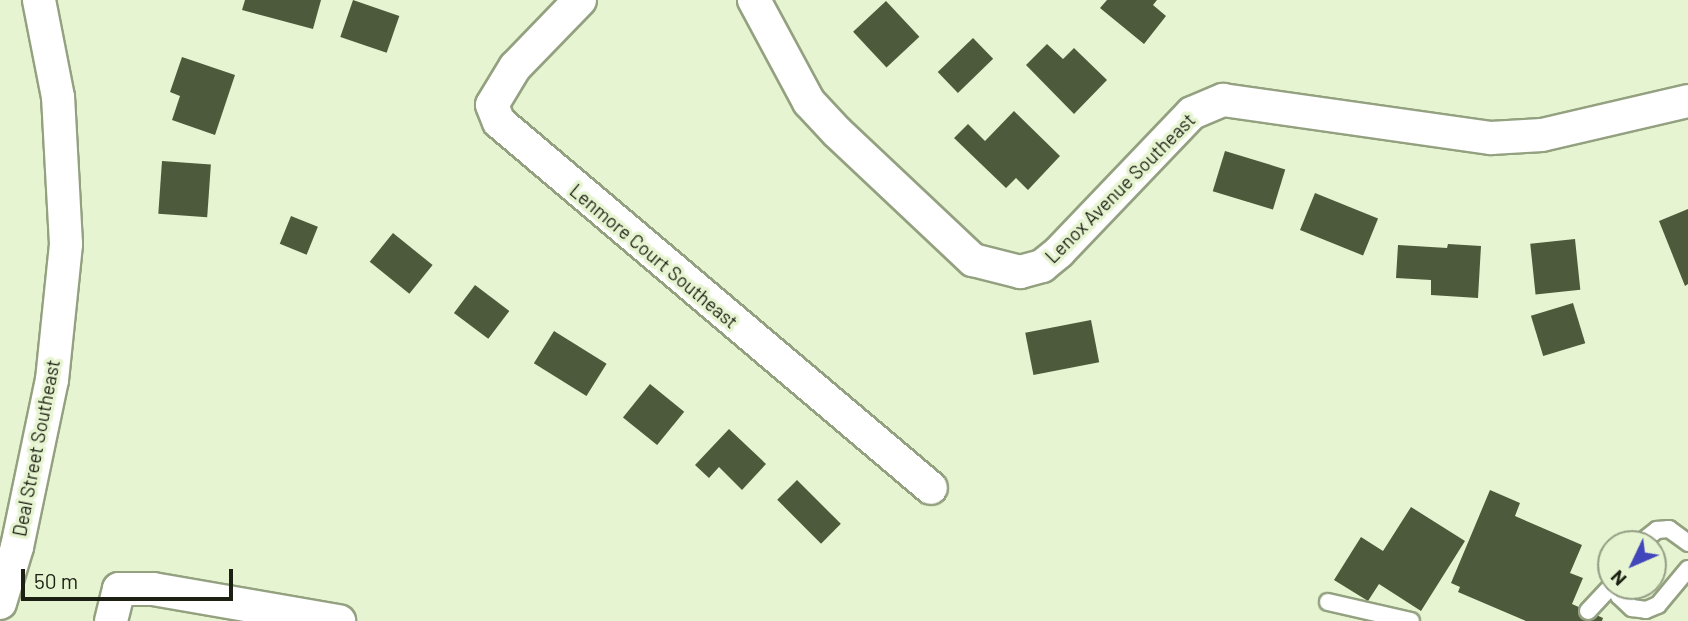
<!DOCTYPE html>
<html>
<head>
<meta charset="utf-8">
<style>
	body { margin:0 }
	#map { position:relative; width:1688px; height:621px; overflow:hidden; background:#e7f4d1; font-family:Barlow,sans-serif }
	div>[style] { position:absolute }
	.building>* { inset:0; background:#4e5a3c; transform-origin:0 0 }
	.roads { filter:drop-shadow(2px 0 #94a180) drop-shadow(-2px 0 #94a180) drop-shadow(0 2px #94a180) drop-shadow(0 -2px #94a180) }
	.lane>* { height:16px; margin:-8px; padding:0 8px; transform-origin:8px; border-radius:8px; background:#fff }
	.street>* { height:32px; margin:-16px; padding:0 16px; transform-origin:16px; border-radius:16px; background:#fff }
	span { translate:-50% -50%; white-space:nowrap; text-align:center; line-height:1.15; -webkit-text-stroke:7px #e7f4d1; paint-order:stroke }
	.street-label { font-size:19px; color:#1b2013 }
	.north { position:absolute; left:1597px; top:530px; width:70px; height:70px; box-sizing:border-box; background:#e7f4d1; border:2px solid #959f85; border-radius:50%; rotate:226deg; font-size:19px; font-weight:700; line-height:28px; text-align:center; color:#1b2013 }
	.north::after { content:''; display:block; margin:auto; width:24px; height:32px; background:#4146bb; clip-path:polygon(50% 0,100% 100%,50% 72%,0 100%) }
	.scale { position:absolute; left:21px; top:569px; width:212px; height:32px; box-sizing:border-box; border:4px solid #1b2013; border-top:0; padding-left:9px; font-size:21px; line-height:24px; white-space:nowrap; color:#1b2013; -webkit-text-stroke:5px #e7f4d1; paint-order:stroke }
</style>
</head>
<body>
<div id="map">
	<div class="building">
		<div style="clip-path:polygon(245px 0,321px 0,313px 29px,242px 10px)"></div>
		<div style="left:353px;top:0;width:49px;height:39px;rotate:19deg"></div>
		<div style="clip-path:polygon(1107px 0,1157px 0,1153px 5px,1166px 16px,1144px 44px,1100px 8px)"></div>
		<div style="left:886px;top:1px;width:49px;height:45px;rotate:47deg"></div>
		<div style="left:973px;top:38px;width:29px;height:49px;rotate:46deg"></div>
		<div style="clip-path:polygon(1047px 44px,1063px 59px,1074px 48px,1107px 80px,1074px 114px,1026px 65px)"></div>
		<div style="clip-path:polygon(182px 57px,235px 75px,215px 135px,172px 120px,180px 96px,170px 92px)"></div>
		<div style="clip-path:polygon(1014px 111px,1060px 156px,1028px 190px,1016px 178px,1006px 188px,954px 138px,968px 124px,985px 141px)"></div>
		<div style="left:1225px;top:151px;width:63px;height:42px;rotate:17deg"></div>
		<div style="left:162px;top:161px;width:49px;height:53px;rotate:4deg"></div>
		<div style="left:1315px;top:193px;width:68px;height:40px;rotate:22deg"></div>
		<div style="clip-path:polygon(1688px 209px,1688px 284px,1685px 286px,1659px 221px)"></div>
		<div style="left:291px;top:216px;width:29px;height:30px;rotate:22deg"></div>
		<div style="left:393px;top:233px;width:51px;height:37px;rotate:39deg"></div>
		<div style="left:1575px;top:239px;width:51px;height:45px;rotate:84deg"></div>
		<div style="clip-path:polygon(1448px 244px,1481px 246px,1478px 298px,1431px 295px,1431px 280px,1396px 278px,1398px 245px,1447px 248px)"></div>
		<div style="left:475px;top:285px;width:43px;height:35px;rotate:37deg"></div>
		<div style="left:1573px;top:303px;width:42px;height:44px;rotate:73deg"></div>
		<div style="left:1091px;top:320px;width:43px;height:67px;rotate:79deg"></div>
		<div style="left:554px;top:331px;width:62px;height:38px;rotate:32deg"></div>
		<div style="left:650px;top:384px;width:44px;height:43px;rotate:39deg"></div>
		<div style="clip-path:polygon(729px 429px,766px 464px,742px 490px,719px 467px,709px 478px,695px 465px)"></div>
		<div style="left:797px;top:480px;width:62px;height:28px;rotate:45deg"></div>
		<div style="clip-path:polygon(1490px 490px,1520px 503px,1515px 516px,1582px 545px,1570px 573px,1583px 578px,1572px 604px,1603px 618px,1602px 621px,1526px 621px,1458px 592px,1460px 587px,1451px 583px)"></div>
		<div style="clip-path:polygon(1411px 507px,1465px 541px,1421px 611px,1379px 584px,1368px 601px,1334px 580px,1361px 537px,1383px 551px)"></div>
	</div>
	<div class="roads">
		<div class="lane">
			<div style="left:1639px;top:544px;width:23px;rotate:-38deg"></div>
			<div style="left:1657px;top:530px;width:12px;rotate:-5deg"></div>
			<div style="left:1669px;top:529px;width:24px;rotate:36deg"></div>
			<div style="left:1618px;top:586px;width:10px;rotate:84deg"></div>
			<div style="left:1619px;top:596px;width:18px;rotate:43deg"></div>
			<div style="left:1632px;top:608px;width:14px;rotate:8deg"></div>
			<div style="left:1646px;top:610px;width:13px;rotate:-23deg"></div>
			<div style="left:1658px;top:605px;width:47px;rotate:-50.2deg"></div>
			<div style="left:1328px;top:602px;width:85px;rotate:12.9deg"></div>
			<div style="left:1588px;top:611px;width:34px;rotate:-47deg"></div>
		</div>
		<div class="street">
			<div style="left:580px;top:0;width:93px;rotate:134.1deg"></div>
			<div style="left:515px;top:67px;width:44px;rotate:121.2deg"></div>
			<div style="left:492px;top:105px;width:18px;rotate:68deg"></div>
			<div style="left:499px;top:122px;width:566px;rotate:40.27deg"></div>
			<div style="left:754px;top:0;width:116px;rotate:61.7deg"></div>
			<div style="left:809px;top:102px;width:41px;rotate:47deg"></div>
			<div style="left:837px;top:132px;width:187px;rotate:43.3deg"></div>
			<div style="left:973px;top:260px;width:49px;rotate:14.3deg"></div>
			<div style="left:1020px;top:272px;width:23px;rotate:-15deg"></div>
			<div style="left:1042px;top:266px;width:22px;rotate:-39deg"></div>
			<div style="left:1059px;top:252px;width:192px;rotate:-46.3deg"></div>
			<div style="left:1192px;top:113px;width:34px;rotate:-23deg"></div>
			<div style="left:1223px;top:100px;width:271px;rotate:8.1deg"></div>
			<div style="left:1491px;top:138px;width:51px;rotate:-3.4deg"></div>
			<div style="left:1542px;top:135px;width:150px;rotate:-13.1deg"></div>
			<div style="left:0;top:603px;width:59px;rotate:-73.1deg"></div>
			<div style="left:17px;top:547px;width:171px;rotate:-78.2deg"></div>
			<div style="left:52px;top:380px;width:137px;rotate:-84.1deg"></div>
			<div style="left:66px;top:244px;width:147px;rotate:-93.1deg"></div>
			<div style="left:58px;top:97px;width:99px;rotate:-101.1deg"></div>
			<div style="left:111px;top:621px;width:33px;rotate:-76deg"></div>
			<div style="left:119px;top:589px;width:34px"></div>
			<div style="left:153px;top:589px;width:189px;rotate:9.8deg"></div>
		</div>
	</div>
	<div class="street-label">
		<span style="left:1120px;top:188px;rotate:-45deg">Lenox Avenue Southeast</span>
		<span style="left:654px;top:256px;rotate:40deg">Lenmore Court Southeast</span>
		<span style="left:36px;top:448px;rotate:-79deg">Deal Street Southeast</span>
	</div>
	<div class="north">N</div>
	<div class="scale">50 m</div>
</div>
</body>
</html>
